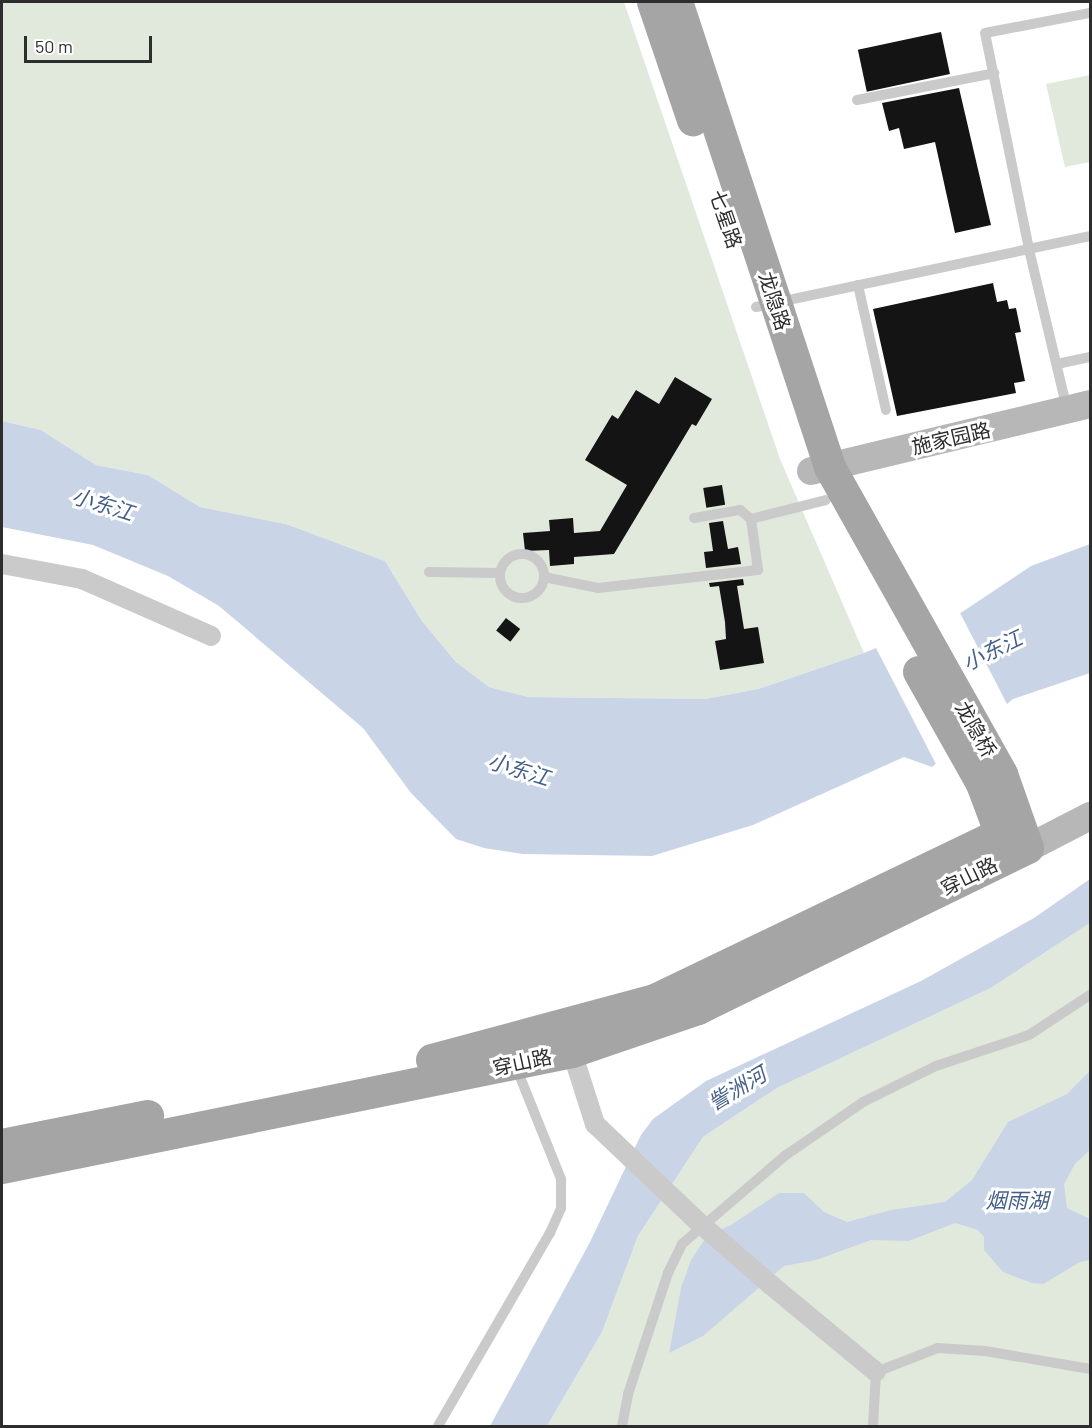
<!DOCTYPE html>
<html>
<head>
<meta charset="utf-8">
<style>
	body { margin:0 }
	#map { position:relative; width:1092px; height:1428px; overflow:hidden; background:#fff; font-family:Barlow,"Noto Sans SC",sans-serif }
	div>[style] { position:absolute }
	.green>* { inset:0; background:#e0e9db }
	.water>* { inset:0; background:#c9d5e7 }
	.pier>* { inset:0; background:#fff }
	.building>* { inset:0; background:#141414; transform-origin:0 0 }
	.lane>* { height:10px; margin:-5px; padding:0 5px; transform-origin:5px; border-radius:5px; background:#cacaca }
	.lane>.ring { margin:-5px; padding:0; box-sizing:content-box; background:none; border:10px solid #cacaca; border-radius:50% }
	.street>* { height:20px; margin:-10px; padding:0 10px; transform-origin:10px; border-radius:10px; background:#cacaca }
	.secondary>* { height:28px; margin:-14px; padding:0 14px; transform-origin:14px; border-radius:14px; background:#b7b7b7 }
	.primary>* { height:32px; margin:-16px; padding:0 16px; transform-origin:16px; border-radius:16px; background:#a5a5a5 }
	.street-bridge>* { height:20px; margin:-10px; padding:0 10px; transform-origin:10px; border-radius:10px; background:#cacaca }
	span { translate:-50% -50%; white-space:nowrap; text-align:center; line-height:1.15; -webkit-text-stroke:6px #fff; paint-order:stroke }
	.street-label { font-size:20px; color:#2d2d2d }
	.water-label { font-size:21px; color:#435e87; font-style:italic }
	.frame { position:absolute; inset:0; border:3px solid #2d2d2d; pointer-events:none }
	.scale { position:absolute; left:24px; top:36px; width:128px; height:27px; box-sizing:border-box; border:3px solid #2d2d2d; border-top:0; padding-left:8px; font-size:18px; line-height:21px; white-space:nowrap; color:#2d2d2d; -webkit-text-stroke:4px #fff; paint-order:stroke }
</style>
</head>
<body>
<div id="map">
	<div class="green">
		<div style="clip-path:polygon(2px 2px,624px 2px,780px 459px,864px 653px,758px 689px,705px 699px,528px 697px,489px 687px,459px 665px,422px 621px,385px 561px,286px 524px,200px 507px,148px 475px,96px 465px,41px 430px,2px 421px)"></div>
		<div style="clip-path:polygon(1090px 75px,1090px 162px,1065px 167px,1046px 84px)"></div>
		<div style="clip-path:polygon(1090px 923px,1090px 1426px,547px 1426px,602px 1332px,638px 1236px,703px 1137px,777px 1088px,991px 988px)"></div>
	</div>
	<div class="water">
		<div style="clip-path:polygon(2px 421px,41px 430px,96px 465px,148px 475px,200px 507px,286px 524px,385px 561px,422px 621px,457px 663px,489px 687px,528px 697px,705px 699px,758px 689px,864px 653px,959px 614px,1031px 566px,1090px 544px,1090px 673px,1013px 699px,932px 767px,904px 757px,753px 825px,652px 856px,523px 854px,484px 848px,456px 839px,411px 793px,363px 728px,219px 606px,168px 576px,93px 545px,2px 527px)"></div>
		<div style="clip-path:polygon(1090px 879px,1090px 923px,991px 988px,777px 1088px,703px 1137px,638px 1236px,602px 1332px,547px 1426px,490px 1426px,590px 1242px,641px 1135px,653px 1119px,706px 1081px,921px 981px,1034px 918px)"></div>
		<div style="clip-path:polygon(1090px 1071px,1090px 1150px,1075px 1164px,1064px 1184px,1067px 1208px,1090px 1219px,1090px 1260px,1080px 1262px,1043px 1284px,1032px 1283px,1003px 1272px,984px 1250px,984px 1237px,978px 1230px,955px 1223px,909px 1241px,871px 1240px,816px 1260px,784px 1266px,703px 1336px,669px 1353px,681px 1288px,691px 1260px,707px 1236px,731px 1225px,779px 1193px,804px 1193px,824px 1212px,847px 1222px,891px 1210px,945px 1202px,972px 1180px,1008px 1122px,1067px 1094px)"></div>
	</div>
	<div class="pier">
		<div style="clip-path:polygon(959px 611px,1008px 706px,937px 766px,875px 646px)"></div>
	</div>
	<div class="building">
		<div style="left:941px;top:32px;width:43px;height:85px;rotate:78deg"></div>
		<div style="clip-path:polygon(959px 88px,991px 225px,955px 233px,935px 142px,904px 149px,899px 128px,889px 131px,882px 103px)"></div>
		<div style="clip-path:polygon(993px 283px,997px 302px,1007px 300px,1009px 309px,1016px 308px,1021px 332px,1015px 333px,1025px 381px,1014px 383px,1016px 393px,897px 416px,873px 309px)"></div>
		<div style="clip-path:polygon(675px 377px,712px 399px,696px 426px,692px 424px,614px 554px,574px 557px,574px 564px,550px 566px,549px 550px,525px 551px,523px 533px,550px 531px,549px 520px,573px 518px,574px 533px,600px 531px,627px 485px,585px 460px,612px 415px,618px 419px,636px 390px,659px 404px)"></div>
		<div style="left:722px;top:485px;width:20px;height:19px;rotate:81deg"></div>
		<div style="clip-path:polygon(723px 521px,728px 549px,738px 547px,741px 564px,706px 568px,704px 552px,713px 551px,709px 523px)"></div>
		<div style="clip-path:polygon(743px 579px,744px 585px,737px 586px,744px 629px,758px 627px,764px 663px,720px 670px,715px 641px,726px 639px,725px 622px,719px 586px,710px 587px,709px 583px)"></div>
		<div style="left:506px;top:618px;width:18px;height:16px;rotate:38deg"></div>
	</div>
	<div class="lane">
		<div style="left:857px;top:100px;width:140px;rotate:-11.1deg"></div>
		<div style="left:858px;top:285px;width:128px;rotate:77.4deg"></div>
		<div style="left:756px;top:307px;width:341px;rotate:-12deg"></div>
		<div style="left:1057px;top:364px;width:34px;rotate:-12deg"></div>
		<div style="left:1067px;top:409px;width:164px;rotate:-103.4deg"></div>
		<div style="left:1029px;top:249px;width:220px;rotate:-101.5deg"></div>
		<div style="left:985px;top:33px;width:107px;rotate:-10.8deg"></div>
		<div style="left:694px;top:518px;width:47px;rotate:-9.9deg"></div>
		<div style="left:740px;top:510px;width:14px;rotate:39deg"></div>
		<div class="ring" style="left:500px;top:554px;width:34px;height:34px"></div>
		<div style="left:429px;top:572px;width:71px;rotate:0.8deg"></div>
		<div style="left:544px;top:577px;width:55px;rotate:11.5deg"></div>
		<div style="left:598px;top:588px;width:161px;rotate:-6.4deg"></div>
		<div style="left:758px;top:570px;width:51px;rotate:-97.8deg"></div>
		<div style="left:751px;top:519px;width:77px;rotate:-14.2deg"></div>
		<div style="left:438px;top:1426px;width:223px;rotate:-59.9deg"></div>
		<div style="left:550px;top:1233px;width:27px;rotate:-66deg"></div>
		<div style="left:561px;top:1208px;width:29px;rotate:-90deg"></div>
		<div style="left:561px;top:1179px;width:121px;rotate:-111.9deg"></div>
		<div style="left:622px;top:1426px;width:33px;rotate:-79deg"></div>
		<div style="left:628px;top:1394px;width:127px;rotate:-71.7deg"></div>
		<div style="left:668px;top:1273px;width:32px;rotate:-64deg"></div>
		<div style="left:682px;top:1244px;width:137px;rotate:-40.6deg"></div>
		<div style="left:786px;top:1155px;width:93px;rotate:-34.5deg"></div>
		<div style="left:863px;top:1102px;width:81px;rotate:-26.3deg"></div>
		<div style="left:936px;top:1066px;width:98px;rotate:-18.4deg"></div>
		<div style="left:1029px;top:1035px;width:73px;rotate:-33.3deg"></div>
		<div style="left:873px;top:1426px;width:54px;rotate:-86.8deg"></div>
		<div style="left:876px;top:1372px;width:66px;rotate:-21.2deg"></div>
		<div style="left:938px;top:1348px;width:47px;rotate:3.7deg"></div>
		<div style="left:985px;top:1351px;width:107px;rotate:9.7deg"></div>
	</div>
	<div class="street">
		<div style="left:2px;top:564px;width:81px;rotate:10.6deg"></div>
		<div style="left:82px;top:579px;width:141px;rotate:23.8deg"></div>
		<div style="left:572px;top:1052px;width:76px;rotate:72.3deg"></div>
		<div style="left:595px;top:1124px;width:139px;rotate:43.5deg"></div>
		<div style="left:771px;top:1285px;width:136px;rotate:39.6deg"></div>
	</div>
	<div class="secondary">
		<div style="left:811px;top:471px;width:287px;rotate:-13.5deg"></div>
		<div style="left:1028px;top:848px;width:70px;rotate:-27.3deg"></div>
	</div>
	<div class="primary">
		<div style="left:653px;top:2px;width:125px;rotate:71.3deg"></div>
		<div style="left:919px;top:672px;width:129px;rotate:60.6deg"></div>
		<div style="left:982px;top:784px;width:74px;rotate:69.4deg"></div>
		<div style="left:432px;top:1060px;width:231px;rotate:-15.1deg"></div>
		<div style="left:655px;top:1000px;width:404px;rotate:-25.7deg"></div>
		<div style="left:2px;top:1145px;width:149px;rotate:-11.2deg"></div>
		<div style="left:2px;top:1168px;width:582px;rotate:-11.5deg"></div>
		<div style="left:572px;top:1052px;width:133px;rotate:-18.8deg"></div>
		<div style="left:698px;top:1009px;width:367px;rotate:-26deg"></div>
		<div style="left:1028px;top:848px;width:78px;rotate:-109.4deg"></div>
		<div style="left:1002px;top:774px;width:352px;rotate:-119.3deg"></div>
		<div style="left:830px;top:467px;width:490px;rotate:-108.2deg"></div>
	</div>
	<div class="street-bridge">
		<div style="left:696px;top:1220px;width:99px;rotate:40.9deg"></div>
	</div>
	<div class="street-label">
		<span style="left:726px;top:219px;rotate:71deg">七星路</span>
		<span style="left:775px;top:301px;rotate:72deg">龙隐路</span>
		<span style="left:951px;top:438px;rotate:-13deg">施家园路</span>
		<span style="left:976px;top:729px;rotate:60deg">龙隐桥</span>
		<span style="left:969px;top:876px;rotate:-26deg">穿山路</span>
		<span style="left:522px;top:1062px;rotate:-12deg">穿山路</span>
	</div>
	<div class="water-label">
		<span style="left:103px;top:504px;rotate:17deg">小东江</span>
		<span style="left:992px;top:650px;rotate:-26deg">小东江</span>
		<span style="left:519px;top:769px;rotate:17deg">小东江</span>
		<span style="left:737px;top:1088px;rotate:-31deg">訾洲河</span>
		<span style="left:1017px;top:1200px">烟雨湖</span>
	</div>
	<div class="frame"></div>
	<div class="scale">50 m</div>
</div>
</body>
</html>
